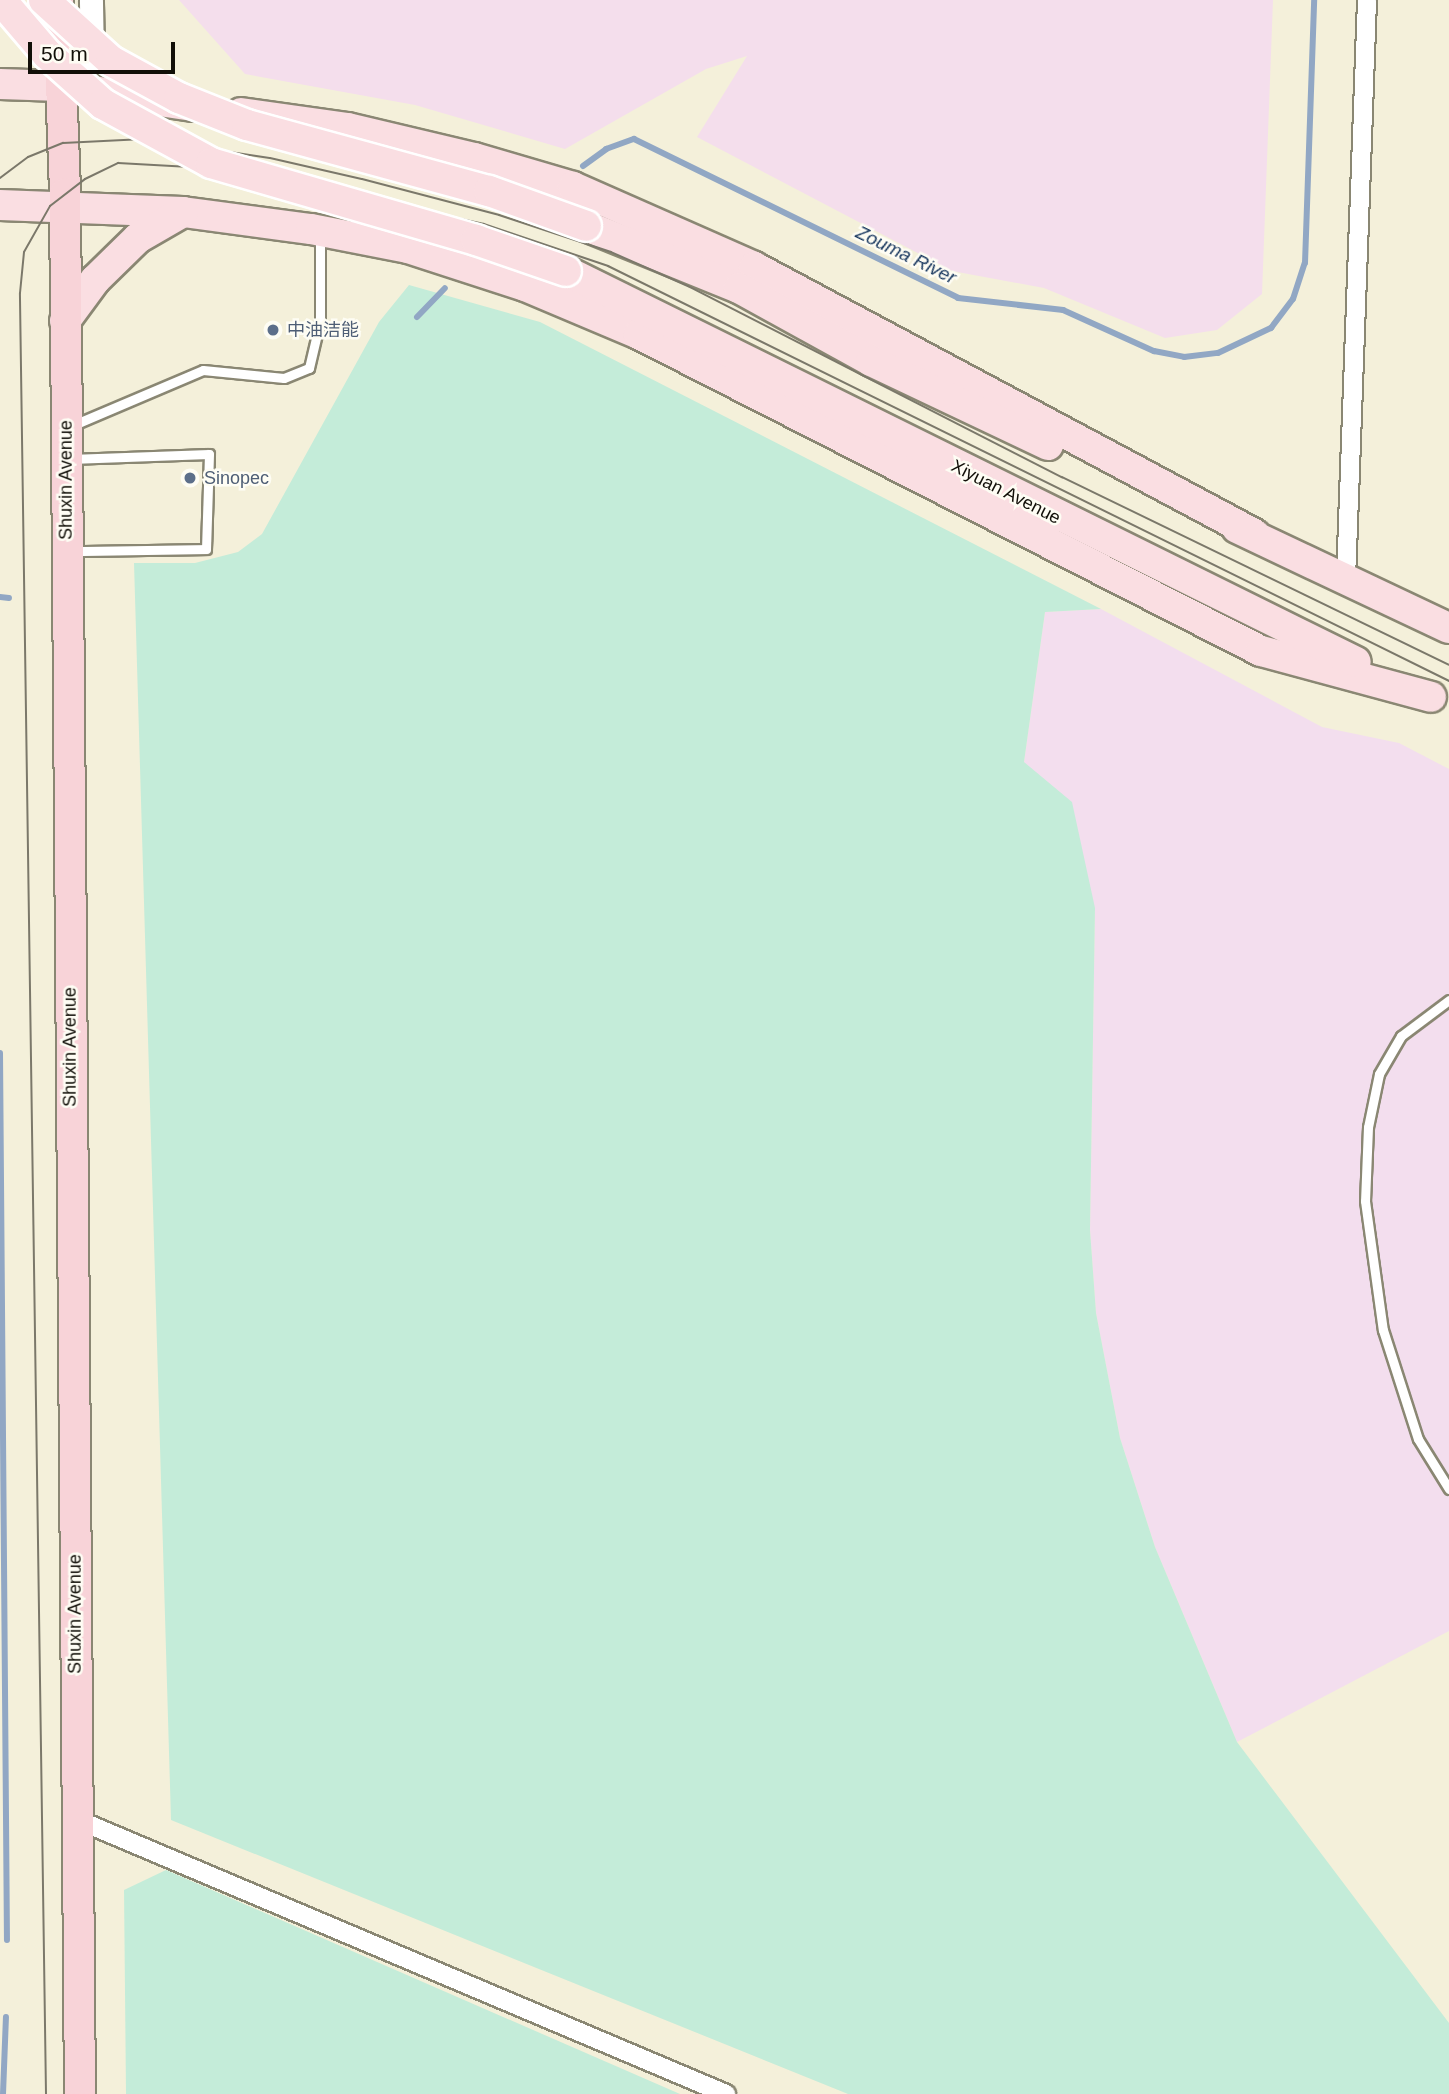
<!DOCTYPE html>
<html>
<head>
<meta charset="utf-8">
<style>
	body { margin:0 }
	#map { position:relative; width:1449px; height:2094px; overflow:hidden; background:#f4f0da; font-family:Helvetica,"Noto Sans SC",sans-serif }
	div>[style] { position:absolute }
	.commercial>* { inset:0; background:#f3deee }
	.industrial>* { inset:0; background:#f4deec }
	.green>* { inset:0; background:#c4ecd9 }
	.stream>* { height:6px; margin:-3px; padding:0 3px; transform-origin:3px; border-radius:3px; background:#91a7c4 }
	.roads { filter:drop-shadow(2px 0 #8a8773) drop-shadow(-2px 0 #8a8773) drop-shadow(0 2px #8a8773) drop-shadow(0 -2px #8a8773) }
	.service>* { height:9px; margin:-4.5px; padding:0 4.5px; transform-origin:4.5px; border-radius:4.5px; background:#fff }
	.minor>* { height:18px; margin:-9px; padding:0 9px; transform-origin:9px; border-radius:9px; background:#fff }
	.tertiary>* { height:23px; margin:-11.5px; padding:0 11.5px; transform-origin:11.5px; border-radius:11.5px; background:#fff }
	.primary>* { height:30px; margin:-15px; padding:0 15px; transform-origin:15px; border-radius:15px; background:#fadee2 }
	.trunk>* { height:30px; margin:-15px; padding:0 15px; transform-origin:15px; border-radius:15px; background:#f8d3d8 }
	.tram>* { height:2px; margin:-1px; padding:0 1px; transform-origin:1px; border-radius:1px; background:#7b786a }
	.bridges { filter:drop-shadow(2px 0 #fff) drop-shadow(-2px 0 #fff) drop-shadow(0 2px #fff) drop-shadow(0 -2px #fff) }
	.primary-bridge>* { height:30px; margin:-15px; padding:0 15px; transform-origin:15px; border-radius:15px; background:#fadee2 }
	.dots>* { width:19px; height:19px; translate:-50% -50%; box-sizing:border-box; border:4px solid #fefdf4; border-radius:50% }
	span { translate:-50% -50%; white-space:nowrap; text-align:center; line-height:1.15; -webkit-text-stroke:5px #fefdf4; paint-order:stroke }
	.service-label { font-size:18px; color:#4e5e75 }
	.left { translate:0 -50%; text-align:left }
	.street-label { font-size:18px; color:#110f08 }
	.water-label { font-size:19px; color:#19385f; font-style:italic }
	.scale { position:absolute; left:28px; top:42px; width:147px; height:32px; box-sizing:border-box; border:4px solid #110f08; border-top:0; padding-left:9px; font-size:21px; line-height:24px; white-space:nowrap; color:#110f08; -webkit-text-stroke:5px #fefdf4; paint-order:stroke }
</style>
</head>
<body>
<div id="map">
	<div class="commercial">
		<div style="clip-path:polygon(1101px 609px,1322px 727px,1399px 743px,1449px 769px,1449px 1631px,1237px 1742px,1155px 1547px,1120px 1438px,1096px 1313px,1090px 1230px,1095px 908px,1024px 762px,1045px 612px)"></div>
	</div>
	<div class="industrial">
		<div style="clip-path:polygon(179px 0,1273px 0,1262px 294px,1217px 330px,1165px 338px,1044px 288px,952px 271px,697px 137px,747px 56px,706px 69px,565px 149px,415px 105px,245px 74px)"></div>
	</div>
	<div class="green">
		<div style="clip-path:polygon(409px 285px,540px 322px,1101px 609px,1045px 612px,1024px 762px,1072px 802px,1095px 908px,1090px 1230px,1096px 1313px,1120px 1438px,1155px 1547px,1237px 1742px,1449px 2023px,1449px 2094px,848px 2094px,171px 1820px,134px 563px,195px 563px,238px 552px,262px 534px,379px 322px)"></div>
		<div style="clip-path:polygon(166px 1870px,680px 2094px,126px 2094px,124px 1890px)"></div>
	</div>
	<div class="stream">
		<div style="left:583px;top:166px;width:29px;rotate:-36deg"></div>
		<div style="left:606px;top:149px;width:30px;rotate:-20deg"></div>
		<div style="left:634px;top:139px;width:361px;rotate:26.1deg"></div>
		<div style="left:958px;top:298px;width:106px;rotate:6.5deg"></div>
		<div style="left:1063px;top:310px;width:100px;rotate:24.3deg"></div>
		<div style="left:1154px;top:351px;width:31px;rotate:11deg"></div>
		<div style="left:1184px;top:357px;width:34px;rotate:-7deg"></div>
		<div style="left:1218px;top:353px;width:59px;rotate:-25.3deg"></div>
		<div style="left:1271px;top:328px;width:36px;rotate:-53deg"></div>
		<div style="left:1293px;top:299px;width:38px;rotate:-72deg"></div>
		<div style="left:1305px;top:263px;width:263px;rotate:-88deg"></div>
		<div style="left:417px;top:317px;width:40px;rotate:-46deg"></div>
		<div style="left:0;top:597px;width:9px;rotate:6deg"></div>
		<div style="left:0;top:1053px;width:887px;rotate:89.55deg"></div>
		<div style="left:3px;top:2094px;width:77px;rotate:-87.8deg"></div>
	</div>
	<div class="roads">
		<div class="service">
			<div style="left:71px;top:426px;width:143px;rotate:-23deg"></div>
			<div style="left:203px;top:370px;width:81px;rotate:5.6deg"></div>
			<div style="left:284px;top:378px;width:27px;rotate:-22deg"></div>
			<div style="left:309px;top:368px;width:48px;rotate:-76.8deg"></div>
			<div style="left:320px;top:321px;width:84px;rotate:-90deg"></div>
			<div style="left:70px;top:459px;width:139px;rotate:-2.1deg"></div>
			<div style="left:209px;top:454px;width:95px;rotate:91.8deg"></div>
			<div style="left:206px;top:549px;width:134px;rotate:179.1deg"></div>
			<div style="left:1449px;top:1000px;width:60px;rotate:143.1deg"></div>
			<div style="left:1401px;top:1036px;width:44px;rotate:120.1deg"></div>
			<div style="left:1379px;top:1074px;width:54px;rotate:101.7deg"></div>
			<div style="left:1368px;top:1127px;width:74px;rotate:92.3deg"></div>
			<div style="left:1365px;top:1201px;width:130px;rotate:82.1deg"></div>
			<div style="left:1383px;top:1330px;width:114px;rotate:72.2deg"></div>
			<div style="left:1418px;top:1439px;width:59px;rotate:58.2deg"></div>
		</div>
		<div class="minor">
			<div style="left:1346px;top:579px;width:579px;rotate:-87.92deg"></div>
			<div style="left:76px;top:1819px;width:706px;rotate:22.93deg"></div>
		</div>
		<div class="tertiary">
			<div style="left:60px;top:86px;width:41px;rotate:-39.1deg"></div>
			<div style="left:92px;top:60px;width:60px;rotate:-91deg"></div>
		</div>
		<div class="primary">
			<div style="left:0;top:84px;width:60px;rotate:1.9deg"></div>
			<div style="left:60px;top:86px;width:134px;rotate:8.6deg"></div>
			<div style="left:241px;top:113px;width:108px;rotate:8deg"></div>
			<div style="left:348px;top:128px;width:130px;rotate:13.4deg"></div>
			<div style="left:474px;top:158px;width:103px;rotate:16.3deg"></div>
			<div style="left:573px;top:187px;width:198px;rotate:23.8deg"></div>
			<div style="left:754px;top:267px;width:567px;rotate:28.1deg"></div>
			<div style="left:0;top:205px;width:183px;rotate:2.2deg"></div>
			<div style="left:183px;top:212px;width:129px;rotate:7.6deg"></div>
			<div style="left:311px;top:229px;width:99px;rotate:11.1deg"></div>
			<div style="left:408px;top:248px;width:123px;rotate:18deg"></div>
			<div style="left:525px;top:286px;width:124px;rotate:22.8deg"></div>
			<div style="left:639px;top:334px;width:698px;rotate:27.01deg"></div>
			<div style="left:1261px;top:651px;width:176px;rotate:15.1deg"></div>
			<div style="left:586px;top:226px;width:165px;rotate:22.1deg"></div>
			<div style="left:739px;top:288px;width:151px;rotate:28.9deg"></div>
			<div style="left:871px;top:361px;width:196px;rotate:25.4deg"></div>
			<div style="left:566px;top:271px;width:881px;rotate:26.33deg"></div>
			<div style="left:65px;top:321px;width:51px;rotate:-53.8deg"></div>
			<div style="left:95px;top:280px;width:60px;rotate:-44.3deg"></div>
			<div style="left:138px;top:238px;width:52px;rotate:-30deg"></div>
			<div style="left:1237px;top:528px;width:234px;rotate:25.3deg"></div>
		</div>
		<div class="trunk">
			<div style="left:58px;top:0;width:193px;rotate:87.9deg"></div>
			<div style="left:65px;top:193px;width:1901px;rotate:89.55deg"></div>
		</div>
	</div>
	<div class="tram">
		<div style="left:0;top:178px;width:35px;rotate:-37deg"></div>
		<div style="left:28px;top:157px;width:38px;rotate:-22deg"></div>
		<div style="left:63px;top:143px;width:81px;rotate:-2.8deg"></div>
		<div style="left:144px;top:139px;width:127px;rotate:8.6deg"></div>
		<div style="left:270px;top:158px;width:94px;rotate:12.9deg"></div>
		<div style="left:362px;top:179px;width:142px;rotate:14.7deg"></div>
		<div style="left:499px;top:215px;width:118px;rotate:18.3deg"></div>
		<div style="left:611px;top:252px;width:86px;rotate:23.9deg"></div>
		<div style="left:690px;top:287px;width:418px;rotate:27.1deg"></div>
		<div style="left:1062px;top:477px;width:430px;rotate:25.9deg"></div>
		<div style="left:46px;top:2094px;width:1801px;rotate:-90.83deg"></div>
		<div style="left:20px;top:293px;width:41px;rotate:-84.4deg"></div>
		<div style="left:24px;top:252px;width:53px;rotate:-60.5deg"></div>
		<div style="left:50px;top:206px;width:44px;rotate:-37.6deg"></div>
		<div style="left:85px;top:179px;width:37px;rotate:-26deg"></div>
		<div style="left:118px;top:163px;width:108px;rotate:3.2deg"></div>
		<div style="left:226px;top:169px;width:264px;rotate:12deg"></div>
		<div style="left:484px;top:224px;width:131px;rotate:18.7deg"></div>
		<div style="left:608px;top:266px;width:938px;rotate:26.26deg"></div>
	</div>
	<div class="bridges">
		<div class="primary-bridge">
			<div style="left:1px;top:0;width:71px;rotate:49.6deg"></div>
			<div style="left:47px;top:54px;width:75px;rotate:41.8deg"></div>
			<div style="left:103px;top:104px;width:123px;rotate:28.6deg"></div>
			<div style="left:211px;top:163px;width:276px;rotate:16.2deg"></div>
			<div style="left:476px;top:240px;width:95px;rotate:19deg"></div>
			<div style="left:44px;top:0;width:91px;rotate:42.3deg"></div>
			<div style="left:111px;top:61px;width:77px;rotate:28.6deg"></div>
			<div style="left:179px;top:98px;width:73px;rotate:21.7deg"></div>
			<div style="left:247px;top:125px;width:251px;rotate:15.3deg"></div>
			<div style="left:489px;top:191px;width:103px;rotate:19.8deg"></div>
		</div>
	</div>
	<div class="dots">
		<div style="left:273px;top:330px;background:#5c6f8a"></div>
		<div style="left:190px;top:478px;background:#5c6f8a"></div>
	</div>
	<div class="service-label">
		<span class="left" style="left:287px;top:330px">中油洁能</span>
		<span class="left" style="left:204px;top:478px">Sinopec</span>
	</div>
	<div class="street-label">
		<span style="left:66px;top:480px;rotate:-90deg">Shuxin Avenue</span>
		<span style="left:1006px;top:492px;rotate:27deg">Xiyuan Avenue</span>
		<span style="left:70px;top:1047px;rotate:-90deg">Shuxin Avenue</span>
		<span style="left:75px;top:1614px;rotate:-90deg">Shuxin Avenue</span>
	</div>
	<div class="water-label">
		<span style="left:906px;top:255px;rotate:26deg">Zouma River</span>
	</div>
	<div class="scale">50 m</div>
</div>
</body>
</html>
